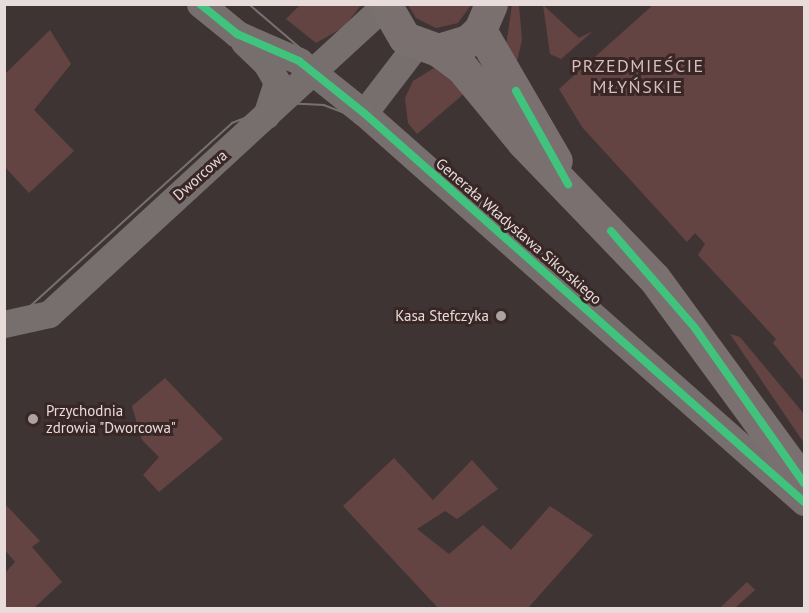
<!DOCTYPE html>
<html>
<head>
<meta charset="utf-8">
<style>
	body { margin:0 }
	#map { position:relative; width:809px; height:613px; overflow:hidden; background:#3f3434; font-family:"PT Sans",sans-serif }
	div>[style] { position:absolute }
	.green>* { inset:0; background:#644442 }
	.street>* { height:27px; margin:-13.5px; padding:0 13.5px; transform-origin:13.5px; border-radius:13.5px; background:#776e6e }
	.secondary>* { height:33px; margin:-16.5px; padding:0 16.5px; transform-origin:16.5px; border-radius:16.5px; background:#7b7070 }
	.tram>* { height:1.5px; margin:-0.75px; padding:0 0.75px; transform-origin:0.75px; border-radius:0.75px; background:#787070 }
	.cycleway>* { height:8px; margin:-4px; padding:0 4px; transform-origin:4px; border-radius:4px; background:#40c37c }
	.dots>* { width:16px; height:16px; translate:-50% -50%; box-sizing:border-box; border:3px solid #392726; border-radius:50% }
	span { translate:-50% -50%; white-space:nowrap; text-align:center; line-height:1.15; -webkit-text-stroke:6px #392726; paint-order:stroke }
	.street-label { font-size:15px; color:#e8dcdb }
	.poi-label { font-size:15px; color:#e8dcdb }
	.right { translate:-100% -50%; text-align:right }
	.left { translate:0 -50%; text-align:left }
	.quarter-label { font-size:18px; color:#d6bebc; letter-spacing:1.5px }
	.frame { position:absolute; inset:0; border:6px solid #e8dcdb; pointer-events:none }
</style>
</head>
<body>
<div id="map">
	<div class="green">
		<div style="clip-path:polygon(300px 5px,361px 5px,344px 27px,316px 43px,286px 19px)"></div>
		<div style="clip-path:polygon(408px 5px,408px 4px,471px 5px,458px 23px,436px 28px,416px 18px)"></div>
		<div style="clip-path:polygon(512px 5px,519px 5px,522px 40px,517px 61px,506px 46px)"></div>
		<div style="clip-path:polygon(543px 5px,579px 38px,593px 31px,561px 59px,550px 54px)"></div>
		<div style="clip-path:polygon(653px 5px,804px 5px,804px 381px,773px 343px,776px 339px,698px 255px,705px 244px,695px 233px,687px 242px,582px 127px,559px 89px)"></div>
		<div style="clip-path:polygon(50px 30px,71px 64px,34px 110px,74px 151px,29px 193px,5px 167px,5px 74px)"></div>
		<div style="clip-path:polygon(434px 68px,466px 92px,417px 134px,408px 123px,405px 98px,413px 81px)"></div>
		<div style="clip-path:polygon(730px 334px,740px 337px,804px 414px,804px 443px)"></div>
		<div style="clip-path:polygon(165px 378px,223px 439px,159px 492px,143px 475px,159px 457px,142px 440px,132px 406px)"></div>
		<div style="clip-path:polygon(394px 458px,433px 500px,472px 460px,498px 489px,457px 519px,445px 511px,417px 529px,449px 554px,483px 525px,511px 550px,550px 506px,593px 535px,528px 608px,438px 608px,343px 506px)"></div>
		<div style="clip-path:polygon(5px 504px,40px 541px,32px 547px,62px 582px,34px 608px,5px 608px,5px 573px,15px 562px,5px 550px)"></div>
		<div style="clip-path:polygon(747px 582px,755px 590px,735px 608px,720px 608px)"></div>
	</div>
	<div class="street">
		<div style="left:200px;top:4px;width:48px;rotate:39deg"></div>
		<div style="left:237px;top:34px;width:68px;rotate:23.5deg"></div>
		<div style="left:299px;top:61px;width:83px;rotate:38.7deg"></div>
		<div style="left:364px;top:113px;width:587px;rotate:41.48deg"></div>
		<div style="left:244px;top:42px;width:30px;rotate:44deg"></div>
		<div style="left:266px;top:63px;width:22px;rotate:60deg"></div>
		<div style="left:277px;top:82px;width:35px;rotate:108deg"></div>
		<div style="left:364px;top:113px;width:86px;rotate:-52.6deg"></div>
		<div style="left:4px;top:324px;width:46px;rotate:-12.5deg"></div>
		<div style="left:49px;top:314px;width:456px;rotate:-42.6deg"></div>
	</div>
	<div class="secondary">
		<div style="left:385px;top:4px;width:39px;rotate:60deg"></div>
		<div style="left:405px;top:38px;width:35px;rotate:20deg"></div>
		<div style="left:438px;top:50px;width:31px;rotate:-17deg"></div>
		<div style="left:468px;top:41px;width:16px;rotate:-43deg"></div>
		<div style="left:480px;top:30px;width:28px;rotate:-67deg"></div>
		<div style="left:480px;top:30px;width:151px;rotate:59.9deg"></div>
		<div style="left:438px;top:50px;width:31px;rotate:37deg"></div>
		<div style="left:463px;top:69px;width:94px;rotate:50.6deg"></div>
		<div style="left:523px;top:142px;width:189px;rotate:46.1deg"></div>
		<div style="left:654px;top:278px;width:254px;rotate:53.8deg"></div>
	</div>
	<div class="tram">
		<div style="left:221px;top:4px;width:240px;rotate:39.6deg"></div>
		<div style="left:406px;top:157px;width:533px;rotate:41.73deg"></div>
		<div style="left:249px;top:4px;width:425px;rotate:40.5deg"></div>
		<div style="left:572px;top:280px;width:313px;rotate:42.2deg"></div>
		<div style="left:4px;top:330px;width:308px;rotate:-42.2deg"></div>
		<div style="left:232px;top:123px;width:56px;rotate:-21deg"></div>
		<div style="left:284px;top:103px;width:40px;rotate:2.9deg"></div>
		<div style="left:324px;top:105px;width:31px;rotate:21deg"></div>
	</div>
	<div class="cycleway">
		<div style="left:200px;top:4px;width:48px;rotate:39deg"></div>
		<div style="left:237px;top:34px;width:68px;rotate:23.5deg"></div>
		<div style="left:299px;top:61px;width:83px;rotate:38.7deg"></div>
		<div style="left:364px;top:113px;width:587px;rotate:41.48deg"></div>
		<div style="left:516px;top:91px;width:107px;rotate:60.8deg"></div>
		<div style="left:611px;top:231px;width:128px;rotate:49.1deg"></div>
		<div style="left:695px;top:328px;width:189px;rotate:54.9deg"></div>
	</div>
	<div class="dots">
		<div style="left:501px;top:316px;background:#ada1a1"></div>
		<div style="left:33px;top:419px;background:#ada1a1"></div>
	</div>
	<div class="street-label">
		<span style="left:200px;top:175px;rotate:-42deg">Dworcowa</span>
		<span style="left:519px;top:231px;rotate:41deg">Generała Władysława Sikorskiego</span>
	</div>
	<div class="poi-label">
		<span class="right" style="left:489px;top:316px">Kasa Stefczyka</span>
		<span class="left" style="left:46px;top:419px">Przychodnia<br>zdrowia "Dworcowa"</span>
	</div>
	<div class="quarter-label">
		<span style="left:638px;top:77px">PRZEDMIEŚCIE<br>MŁYŃSKIE</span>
	</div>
	<div class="frame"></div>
</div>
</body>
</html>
